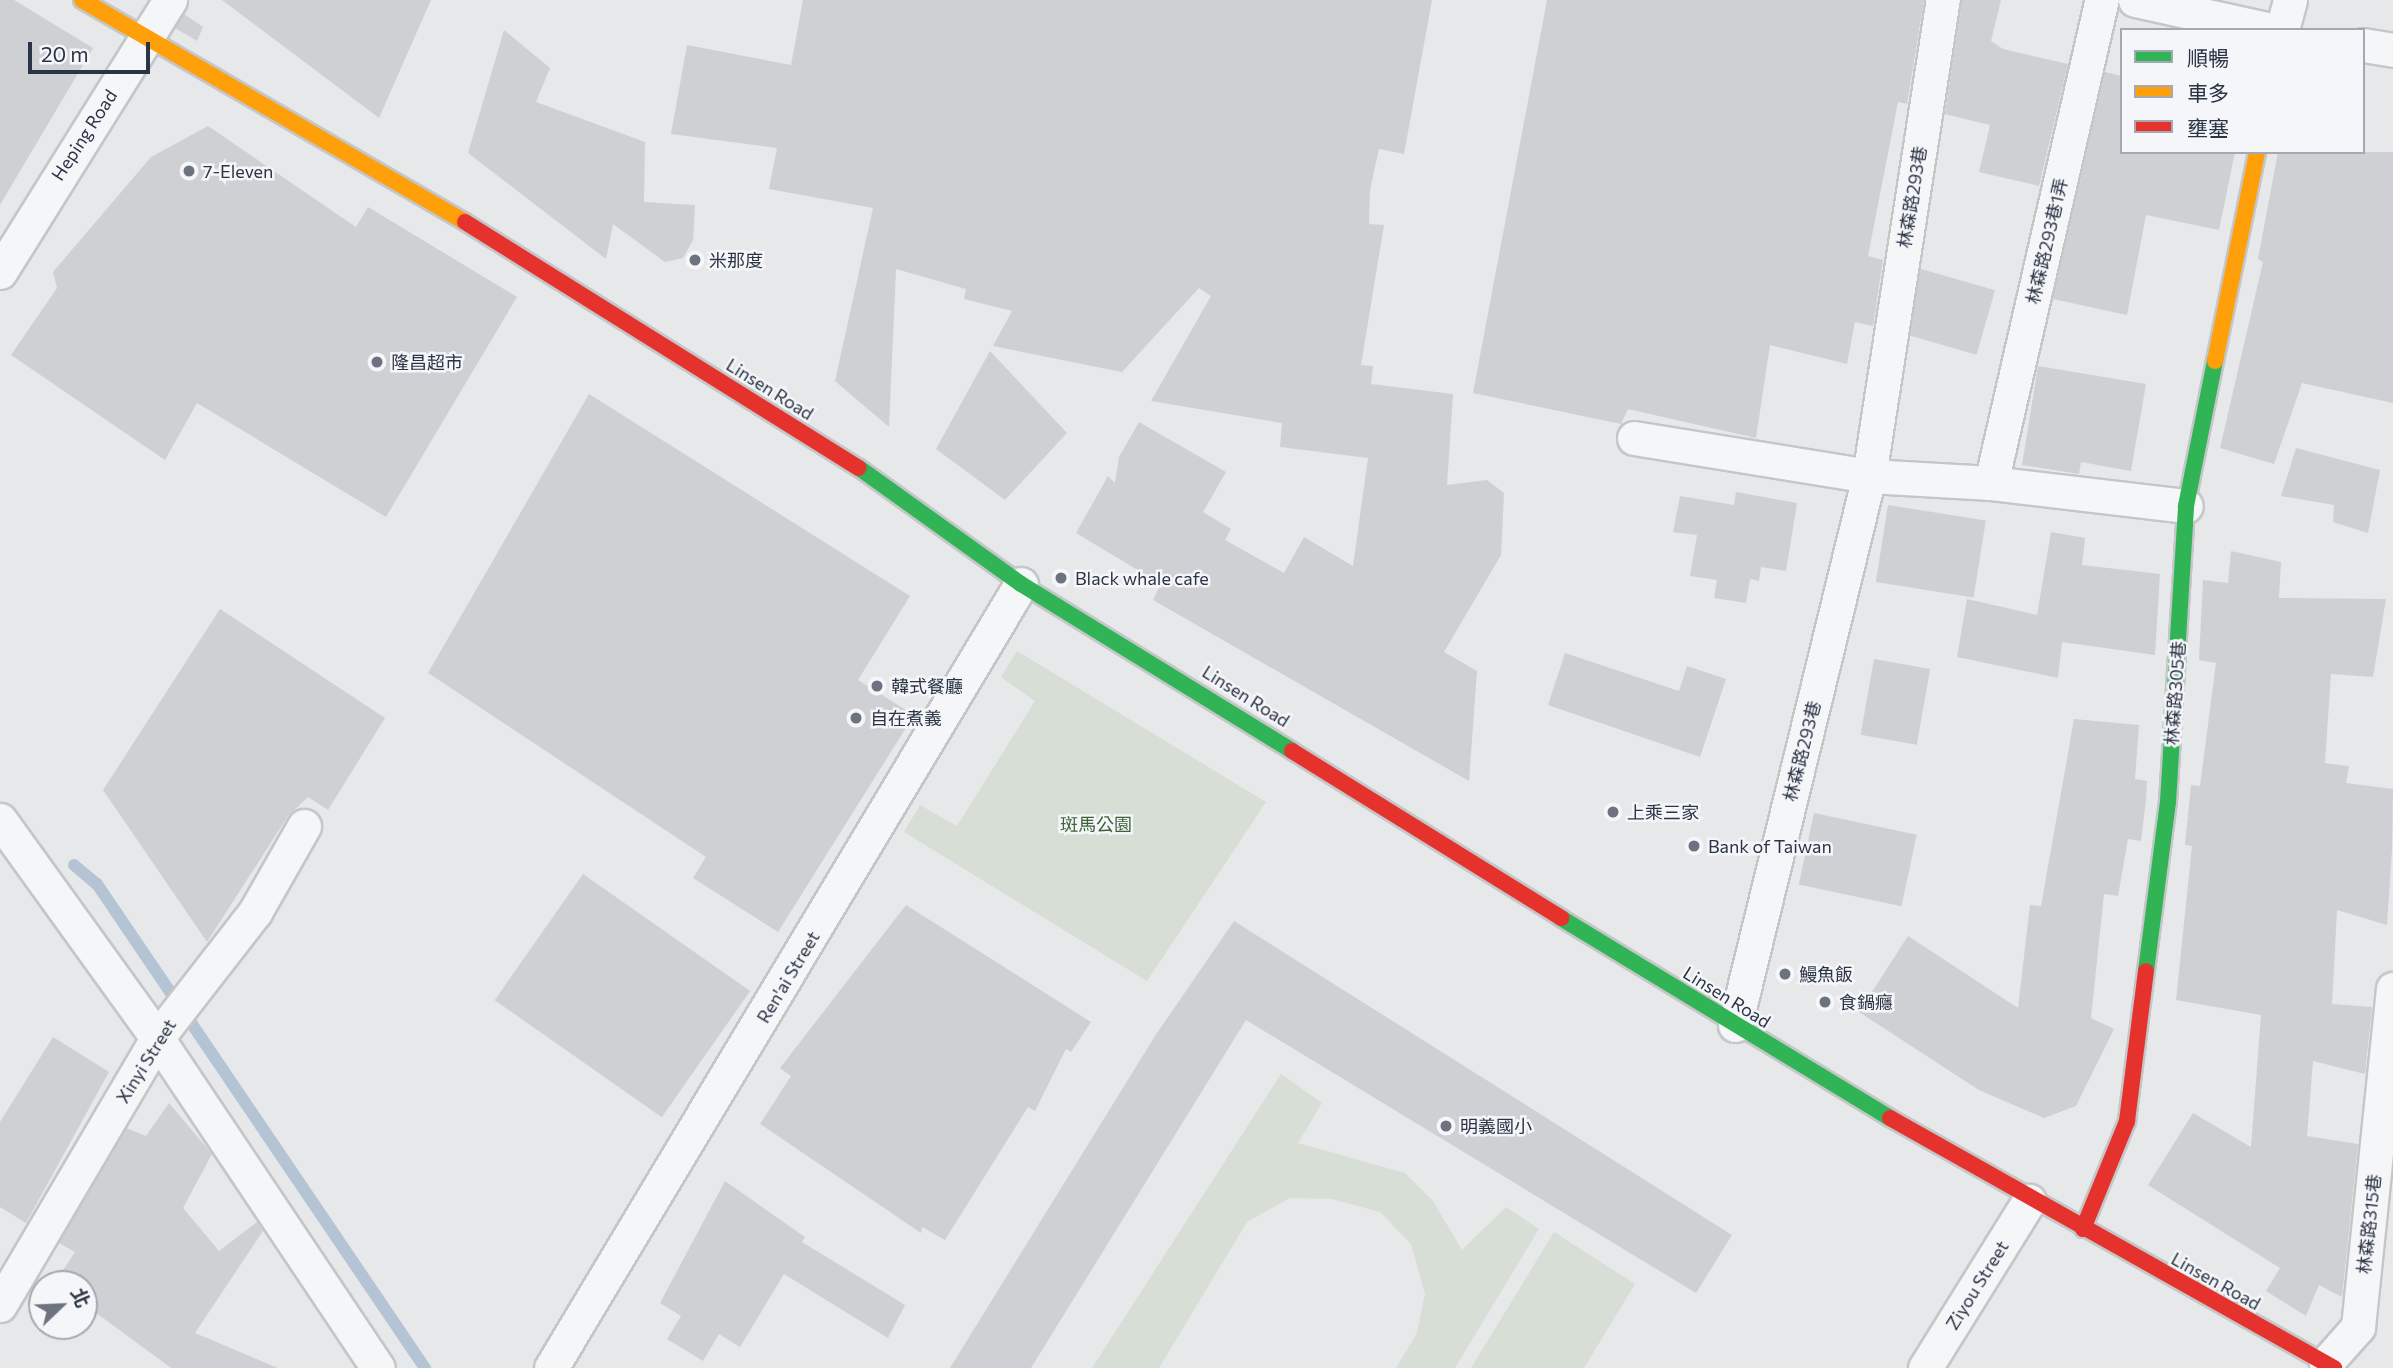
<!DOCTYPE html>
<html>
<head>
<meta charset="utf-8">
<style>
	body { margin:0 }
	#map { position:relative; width:2393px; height:1368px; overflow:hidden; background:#e6e8ea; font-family:Commissioner,"Noto Sans TC",sans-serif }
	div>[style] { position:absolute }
	.green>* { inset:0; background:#d6ded6 }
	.stream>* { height:12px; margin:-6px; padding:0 6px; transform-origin:6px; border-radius:6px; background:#b4c4d5 }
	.building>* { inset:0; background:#ced0d3; transform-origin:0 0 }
	.roads { filter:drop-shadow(2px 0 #c4c6c8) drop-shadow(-2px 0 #c4c6c8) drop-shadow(0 2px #c4c6c8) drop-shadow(0 -2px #c4c6c8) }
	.street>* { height:33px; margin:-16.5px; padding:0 16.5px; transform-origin:16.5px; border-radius:16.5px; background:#f5f6f7 }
	.fast>* { height:16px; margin:-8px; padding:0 8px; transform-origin:8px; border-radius:8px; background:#30b455 }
	.slow>* { height:16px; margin:-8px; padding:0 8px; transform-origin:8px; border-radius:8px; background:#ff9f0a }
	.jam>* { height:16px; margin:-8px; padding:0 8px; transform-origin:8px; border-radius:8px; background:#e5322d }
	.dots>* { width:19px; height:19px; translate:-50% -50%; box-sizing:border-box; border:4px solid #f4f6f9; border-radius:50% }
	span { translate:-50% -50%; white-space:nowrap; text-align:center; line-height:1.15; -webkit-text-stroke:5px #f4f6f9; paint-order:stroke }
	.street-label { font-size:18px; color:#2b3445 }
	.poi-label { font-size:18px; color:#2b3445 }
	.left { translate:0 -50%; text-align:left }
	.park-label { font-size:18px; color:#3f6138 }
	.legend { position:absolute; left:2120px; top:28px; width:245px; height:126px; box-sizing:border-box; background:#f4f6f9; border:2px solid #a4a8b1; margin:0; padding:9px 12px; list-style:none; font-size:21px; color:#2b3445 }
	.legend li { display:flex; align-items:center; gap:14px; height:35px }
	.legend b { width:35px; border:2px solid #a4a8b1 }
	.north { position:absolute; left:28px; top:1270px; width:70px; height:70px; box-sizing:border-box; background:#f4f6f9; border:2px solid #a4a8b1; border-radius:50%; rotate:67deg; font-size:19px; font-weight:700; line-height:28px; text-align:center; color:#2b3445 }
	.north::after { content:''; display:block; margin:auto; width:24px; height:32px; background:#6c737f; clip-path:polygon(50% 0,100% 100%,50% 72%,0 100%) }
	.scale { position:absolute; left:28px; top:42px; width:122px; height:32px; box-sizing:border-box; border:4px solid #2b3445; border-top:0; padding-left:9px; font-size:21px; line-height:24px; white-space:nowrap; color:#2b3445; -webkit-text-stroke:5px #f4f6f9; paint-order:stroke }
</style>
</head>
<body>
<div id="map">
	<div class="green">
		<div style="clip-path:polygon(1017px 651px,1266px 802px,1147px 981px,904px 832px,920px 805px,957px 826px,1035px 701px,1001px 677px)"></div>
		<div style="clip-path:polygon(1281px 1074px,1322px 1103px,1298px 1143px,1405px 1173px,1433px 1201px,1462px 1250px,1506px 1207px,1539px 1229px,1455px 1368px,1396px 1368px,1417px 1333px,1425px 1294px,1411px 1244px,1380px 1212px,1332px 1199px,1290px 1198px,1247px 1222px,1159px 1368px,1092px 1368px)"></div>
		<div style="clip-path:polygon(1554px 1232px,1635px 1284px,1584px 1368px,1471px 1368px)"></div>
	</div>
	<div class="stream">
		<div style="left:74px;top:865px;width:30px;rotate:40deg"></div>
		<div style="left:97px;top:884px;width:585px;rotate:55.88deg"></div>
	</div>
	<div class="building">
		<div style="clip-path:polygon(0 0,14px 0,93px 48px,0 205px)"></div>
		<div style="clip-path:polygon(222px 0,431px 0,379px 118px)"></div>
		<div style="clip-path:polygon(803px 0,1432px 0,1404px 154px,1379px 149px,1370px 190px,1369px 224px,1384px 225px,1361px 365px,1373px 366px,1371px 384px,1453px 394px,1447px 485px,1487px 480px,1504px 493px,1501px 555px,1444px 652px,1477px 671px,1469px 781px,1153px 600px,1161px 584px,1076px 533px,1108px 476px,1115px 483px,1119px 457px,1139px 422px,1226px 472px,1203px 512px,1231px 529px,1225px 540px,1284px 573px,1304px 537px,1353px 566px,1368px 458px,1280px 447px,1282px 423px,1151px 401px,1211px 296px,1199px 288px,1122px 372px,993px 346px,1012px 311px,964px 299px,966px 289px,896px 269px,889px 427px,835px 381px,873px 208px,769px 189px,777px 148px,671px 134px,687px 45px,791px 65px)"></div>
		<div style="clip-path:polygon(1547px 0,1924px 0,1907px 104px,1898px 102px,1868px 256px,1883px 260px,1873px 326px,1855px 322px,1847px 364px,1770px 345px,1756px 438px,1628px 409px,1621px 424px,1473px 393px)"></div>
		<div style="clip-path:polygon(1962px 0,2001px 0,1991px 41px,2003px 49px,2068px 64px,2039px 186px,1979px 172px,1990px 125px,1945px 114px)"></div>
		<div style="clip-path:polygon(184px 14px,203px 27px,197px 41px,175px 28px)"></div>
		<div style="clip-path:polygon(504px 30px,550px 68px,536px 102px,645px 142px,644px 202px,695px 205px,693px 240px,683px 258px,665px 262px,613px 224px,606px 259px,468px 153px)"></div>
		<div style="clip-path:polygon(2105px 72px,2122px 76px,2122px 152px,2235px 152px,2219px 230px,2146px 215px,2127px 315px,2053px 299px)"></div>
		<div style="clip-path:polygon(208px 126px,356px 227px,368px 207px,517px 297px,386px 517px,197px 403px,165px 460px,11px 355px,57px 288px,53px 272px,151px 157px)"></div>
		<div style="clip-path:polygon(2278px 152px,2393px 152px,2393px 403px,2302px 383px,2274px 464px,2220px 448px,2263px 262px,2258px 259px)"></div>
		<div style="left:1921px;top:269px;width:77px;height:67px;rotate:16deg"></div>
		<div style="clip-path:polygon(990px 351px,1067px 433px,1005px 500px,936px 449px)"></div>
		<div style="clip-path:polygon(2038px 366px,2146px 384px,2131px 471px,2081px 462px,2079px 474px,2022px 465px)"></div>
		<div style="clip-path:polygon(589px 394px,910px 596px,858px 680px,914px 715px,778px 932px,693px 878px,706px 857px,428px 673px)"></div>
		<div style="clip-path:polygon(2296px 448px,2380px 470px,2368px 533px,2333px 522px,2334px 505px,2281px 496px)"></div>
		<div style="clip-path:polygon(1736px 492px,1797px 503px,1786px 571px,1761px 567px,1759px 581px,1750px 579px,1746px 603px,1714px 598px,1717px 580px,1690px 576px,1697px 535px,1673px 532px,1680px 496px,1734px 505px)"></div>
		<div style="left:1888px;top:505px;width:99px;height:78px;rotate:9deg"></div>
		<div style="clip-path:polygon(2051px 532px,2085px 538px,2082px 565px,2160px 574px,2155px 655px,2062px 642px,2058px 678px,1957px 657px,1967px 599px,2037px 615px)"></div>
		<div style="clip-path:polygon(2231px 551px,2281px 562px,2279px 598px,2386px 599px,2373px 677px,2331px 674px,2325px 763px,2349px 766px,2346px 783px,2393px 789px,2392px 850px,2387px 925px,2337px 910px,2332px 1004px,2372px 1007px,2365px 1074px,2313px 1061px,2307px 1136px,2358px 1144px,2342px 1297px,2319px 1285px,2306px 1316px,2266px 1291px,2280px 1268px,2148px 1185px,2193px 1113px,2251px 1147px,2261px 1015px,2176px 1000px,2192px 846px,2185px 845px,2191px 785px,2200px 786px,2216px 663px,2199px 660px,2203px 580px,2228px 583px)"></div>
		<div style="clip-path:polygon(220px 609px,385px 718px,328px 810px,308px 797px,288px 816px,207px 942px,103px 790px)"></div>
		<div style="clip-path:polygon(1565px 653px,1679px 691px,1687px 666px,1726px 679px,1700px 757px,1548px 705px)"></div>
		<div style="left:1874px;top:659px;width:57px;height:77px;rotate:10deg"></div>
		<div style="clip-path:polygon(2074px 719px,2139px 725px,2135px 779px,2147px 781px,2146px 800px,2141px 841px,2128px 839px,2118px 896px,2104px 894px,2091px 1018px,2114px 1029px,2076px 1106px,2044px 1118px,1979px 1090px,1859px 1012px,1908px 936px,2018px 1008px,2030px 905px,2041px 906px)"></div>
		<div style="left:1814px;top:813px;width:105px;height:73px;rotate:12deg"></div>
		<div style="left:583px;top:874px;width:204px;height:154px;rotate:35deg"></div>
		<div style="clip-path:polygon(906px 905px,1091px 1022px,1071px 1052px,1066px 1049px,1035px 1111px,1028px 1107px,945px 1240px,922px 1227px,921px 1233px,760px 1124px,791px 1076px,780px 1068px)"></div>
		<div style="clip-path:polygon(1234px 921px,1732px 1235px,1696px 1293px,1246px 1020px,1031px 1368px,950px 1368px,1155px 1036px)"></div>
		<div style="clip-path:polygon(53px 1037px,109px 1072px,26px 1223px,0 1207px,0 1122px)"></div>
		<div style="clip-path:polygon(169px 1103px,212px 1154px,183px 1208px,219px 1251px,257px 1222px,263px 1231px,195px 1333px,278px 1368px,171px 1368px,84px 1304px,84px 1284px,54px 1284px,75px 1252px,59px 1243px,126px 1128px,146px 1136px)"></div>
		<div style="clip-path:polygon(725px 1181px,805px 1237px,802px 1242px,905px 1305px,888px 1338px,784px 1274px,740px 1347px,719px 1334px,703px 1361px,667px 1339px,681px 1316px,660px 1303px)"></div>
	</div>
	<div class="roads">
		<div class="street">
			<div style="left:2135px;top:0;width:140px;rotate:12.4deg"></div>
			<div style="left:2282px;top:30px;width:31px;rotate:-75deg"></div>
			<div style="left:2363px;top:45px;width:30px;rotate:9deg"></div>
			<div style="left:0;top:272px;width:321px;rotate:-58deg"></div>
			<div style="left:1634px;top:438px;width:238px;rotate:9.2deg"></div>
			<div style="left:1869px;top:476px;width:122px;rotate:3.3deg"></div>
			<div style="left:1991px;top:483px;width:196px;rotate:6.7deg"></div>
			<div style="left:1991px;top:483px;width:496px;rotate:-77.1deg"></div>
			<div style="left:0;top:820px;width:269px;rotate:54.2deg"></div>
			<div style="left:157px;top:1038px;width:397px;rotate:56.2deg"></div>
			<div style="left:1735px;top:1025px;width:565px;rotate:-76.28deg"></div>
			<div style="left:1869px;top:476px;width:482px;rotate:-81.2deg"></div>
			<div style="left:0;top:1305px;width:310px;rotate:-59.5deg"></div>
			<div style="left:157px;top:1038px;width:160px;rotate:-52.1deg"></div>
			<div style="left:255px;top:912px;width:99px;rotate:-60.3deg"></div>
			<div style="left:2326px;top:1363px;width:48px;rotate:-48.4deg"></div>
			<div style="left:2358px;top:1327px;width:340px;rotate:-84.1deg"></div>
			<div style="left:551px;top:1368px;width:914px;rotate:-59.06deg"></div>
			<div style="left:1925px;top:1368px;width:197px;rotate:-58.1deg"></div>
		</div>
		<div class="fast">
			<div style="left:859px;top:468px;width:199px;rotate:35.6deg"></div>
			<div style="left:1021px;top:584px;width:318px;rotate:31.6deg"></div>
			<div style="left:1561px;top:918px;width:385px;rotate:31.3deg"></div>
			<div style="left:2146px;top:971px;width:170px;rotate:-82.6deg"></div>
			<div style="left:2168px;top:802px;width:297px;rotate:-86.5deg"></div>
			<div style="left:2186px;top:506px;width:148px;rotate:-78.7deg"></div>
		</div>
		<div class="slow">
			<div style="left:82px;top:0;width:443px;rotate:30.1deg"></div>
			<div style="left:2215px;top:361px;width:213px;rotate:-78.6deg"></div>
		</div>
		<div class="jam">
			<div style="left:465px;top:222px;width:464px;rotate:32deg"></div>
			<div style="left:1292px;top:751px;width:317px;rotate:31.8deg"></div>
			<div style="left:1890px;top:1118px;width:510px;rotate:29.38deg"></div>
			<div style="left:2083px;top:1229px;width:117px;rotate:-67.8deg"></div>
			<div style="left:2127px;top:1121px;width:151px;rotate:-82.8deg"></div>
		</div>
	</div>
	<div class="dots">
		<div style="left:189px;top:171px;background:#6c737f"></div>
		<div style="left:695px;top:260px;background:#6c737f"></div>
		<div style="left:377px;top:362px;background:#6c737f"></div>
		<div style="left:1061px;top:578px;background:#6c737f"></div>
		<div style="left:877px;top:686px;background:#6c737f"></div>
		<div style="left:856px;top:718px;background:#6c737f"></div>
		<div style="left:1613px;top:812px;background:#6c737f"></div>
		<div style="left:1694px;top:846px;background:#6c737f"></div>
		<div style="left:1785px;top:974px;background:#6c737f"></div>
		<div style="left:1825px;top:1002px;background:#6c737f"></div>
		<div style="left:1446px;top:1126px;background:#6c737f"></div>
	</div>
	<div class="street-label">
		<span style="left:84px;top:135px;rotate:-57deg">Heping Road</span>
		<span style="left:1912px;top:197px;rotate:-81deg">林森路293巷</span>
		<span style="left:2047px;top:241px;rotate:-77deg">林森路293巷1弄</span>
		<span style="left:770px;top:389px;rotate:32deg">Linsen Road</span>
		<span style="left:2175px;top:693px;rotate:-86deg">林森路305巷</span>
		<span style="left:1246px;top:696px;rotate:32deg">Linsen Road</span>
		<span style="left:1802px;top:751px;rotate:-76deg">林森路293巷</span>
		<span style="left:788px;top:977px;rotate:-59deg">Ren'ai Street</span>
		<span style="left:1727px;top:997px;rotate:32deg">Linsen Road</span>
		<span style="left:146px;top:1061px;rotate:-58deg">Xinyi Street</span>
		<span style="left:2369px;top:1224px;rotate:-84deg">林森路315巷</span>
		<span style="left:2216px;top:1281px;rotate:29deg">Linsen Road</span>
		<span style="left:1977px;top:1285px;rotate:-58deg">Ziyou Street</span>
	</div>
	<div class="poi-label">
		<span class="left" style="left:203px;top:171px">7-Eleven</span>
		<span class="left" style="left:709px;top:260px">米那度</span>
		<span class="left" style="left:391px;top:362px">隆昌超市</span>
		<span class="left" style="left:1075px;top:578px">Black whale cafe</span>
		<span class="left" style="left:891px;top:686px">韓式餐廳</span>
		<span class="left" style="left:870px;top:718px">自在煮義</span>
		<span class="left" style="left:1627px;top:812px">上乘三家</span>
		<span class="left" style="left:1708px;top:846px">Bank of Taiwan</span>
		<span class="left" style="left:1799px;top:974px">鰻魚飯</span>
		<span class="left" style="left:1839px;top:1002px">食鍋癮</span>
		<span class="left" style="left:1460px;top:1126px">明義國小</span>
	</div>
	<div class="park-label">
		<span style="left:1096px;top:824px">斑馬公園</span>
	</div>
	<ul class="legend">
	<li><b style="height:9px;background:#30b455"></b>順暢</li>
	<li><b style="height:9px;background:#ff9f0a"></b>車多</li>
	<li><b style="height:9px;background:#e5322d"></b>壅塞</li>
	</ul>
	<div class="north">北</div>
	<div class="scale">20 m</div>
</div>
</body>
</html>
